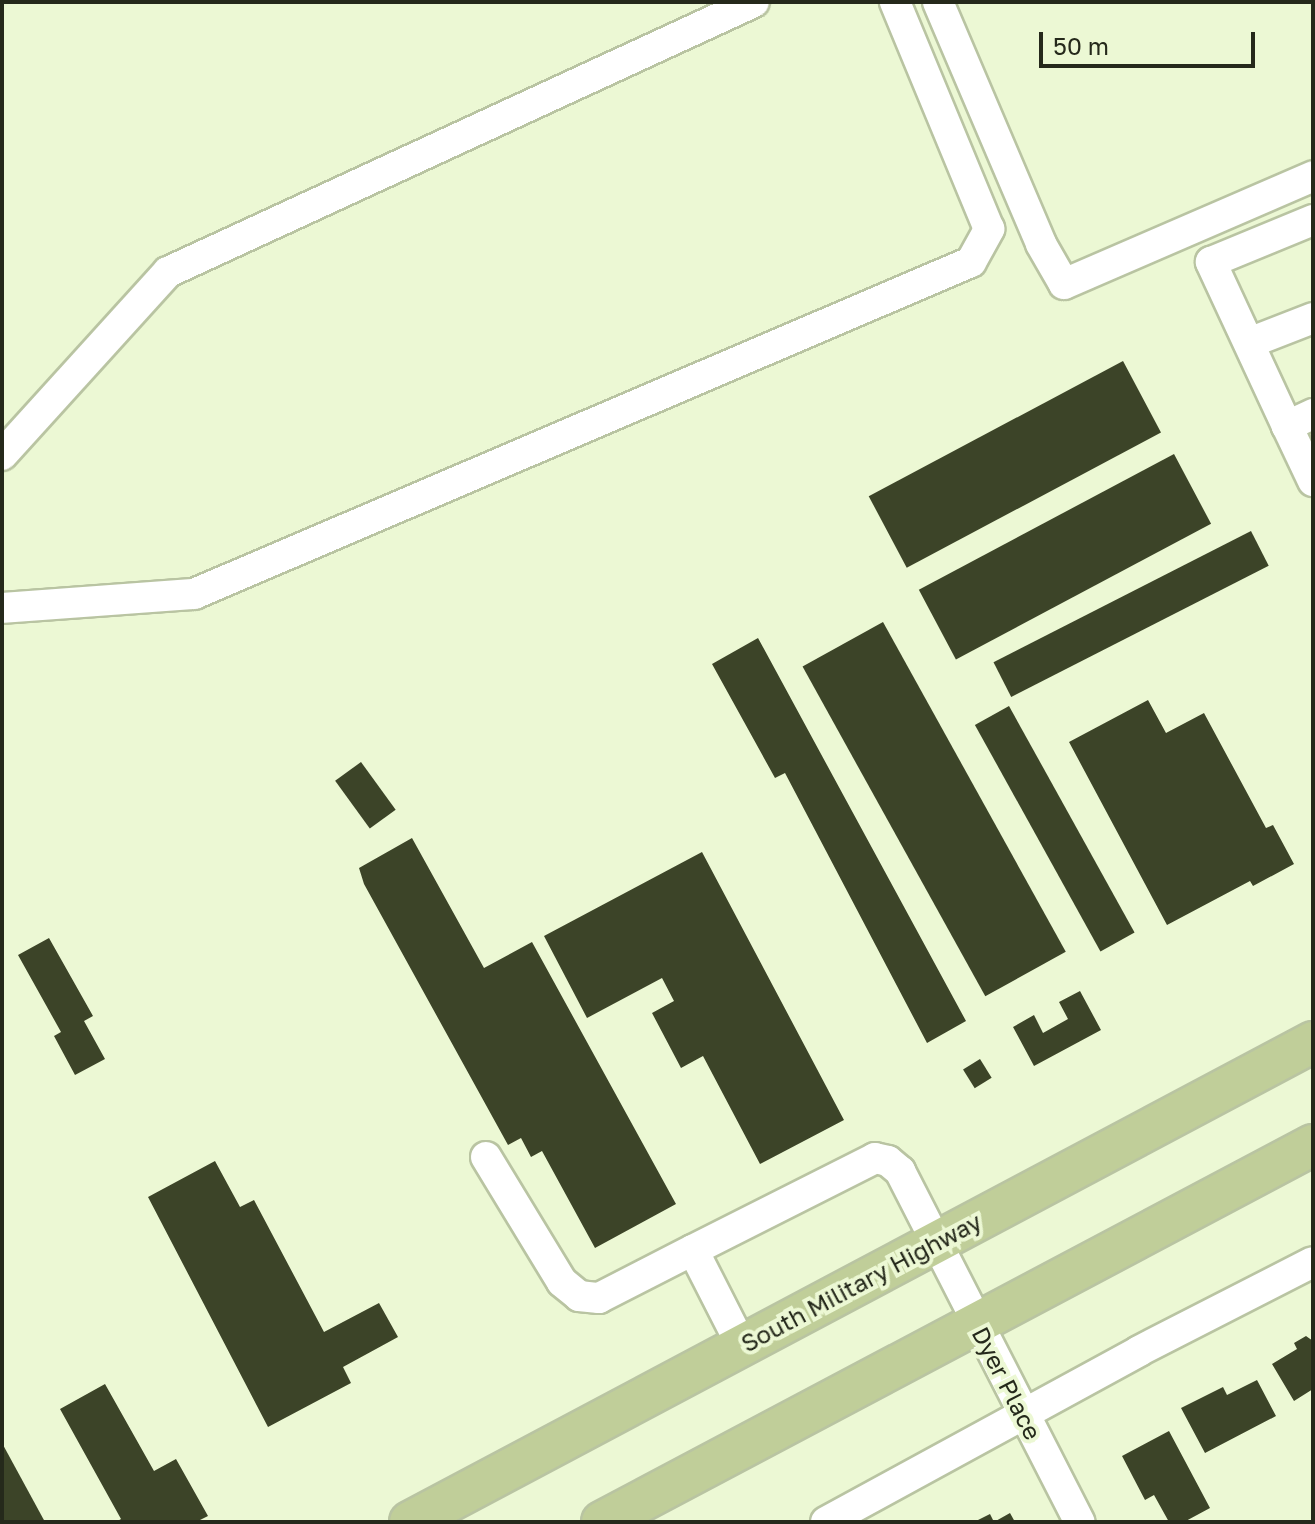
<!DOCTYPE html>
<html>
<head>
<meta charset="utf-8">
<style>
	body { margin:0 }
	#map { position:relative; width:1315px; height:1524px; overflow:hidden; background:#ecf8d4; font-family:"Golos Text",sans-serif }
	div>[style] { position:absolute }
	.building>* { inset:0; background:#3c4428; transform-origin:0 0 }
	.roads { filter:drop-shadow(2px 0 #b9c4a2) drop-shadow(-2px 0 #b9c4a2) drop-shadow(0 2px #b9c4a2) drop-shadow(0 -2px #b9c4a2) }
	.minor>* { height:30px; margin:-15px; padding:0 15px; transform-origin:15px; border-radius:15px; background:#fff }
	.major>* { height:40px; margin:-20px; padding:0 20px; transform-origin:20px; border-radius:20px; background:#c0ce99 }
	span { translate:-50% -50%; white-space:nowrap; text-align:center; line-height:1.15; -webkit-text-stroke:8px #ecf8d4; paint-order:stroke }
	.street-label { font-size:24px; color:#25291b }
	.frame { position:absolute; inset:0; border:4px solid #25291b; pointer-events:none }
	.scale { position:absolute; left:1039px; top:32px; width:216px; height:36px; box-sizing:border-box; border:4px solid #25291b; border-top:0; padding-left:10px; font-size:24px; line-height:28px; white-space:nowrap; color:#25291b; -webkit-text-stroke:6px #ecf8d4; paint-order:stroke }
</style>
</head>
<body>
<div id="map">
	<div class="building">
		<div style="left:1123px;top:361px;width:81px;height:288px;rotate:62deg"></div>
		<div style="left:1174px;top:454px;width:79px;height:289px;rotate:62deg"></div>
		<div style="left:1251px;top:531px;width:39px;height:289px;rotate:63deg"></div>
		<div style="left:883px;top:622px;width:377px;height:92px;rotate:61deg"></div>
		<div style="clip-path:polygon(758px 638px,966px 1021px,927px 1043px,785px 773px,775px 778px,712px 664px)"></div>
		<div style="clip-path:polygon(1148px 700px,1166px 733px,1204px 713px,1266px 828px,1273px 825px,1294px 864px,1253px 886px,1250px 881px,1167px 925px,1069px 742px)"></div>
		<div style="left:1009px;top:706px;width:259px;height:39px;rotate:61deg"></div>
		<div style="left:361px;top:762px;width:59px;height:32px;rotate:54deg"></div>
		<div style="clip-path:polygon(412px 838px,484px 968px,532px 942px,676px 1204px,595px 1248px,542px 1151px,531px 1157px,521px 1138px,508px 1145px,364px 884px,359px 868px)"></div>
		<div style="clip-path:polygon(702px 852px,844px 1120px,760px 1164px,703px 1056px,681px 1068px,652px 1013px,674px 1001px,662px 978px,587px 1018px,544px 936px)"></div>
		<div style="clip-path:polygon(49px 938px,93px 1016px,84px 1021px,105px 1059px,75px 1075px,54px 1036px,61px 1032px,18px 955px)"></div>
		<div style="clip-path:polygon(1080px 991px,1101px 1030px,1034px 1066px,1013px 1027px,1034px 1015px,1043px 1033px,1068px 1019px,1059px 1002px)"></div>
		<div style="left:980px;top:1059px;width:22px;height:20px;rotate:58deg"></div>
		<div style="clip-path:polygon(215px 1161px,240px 1207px,254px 1200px,324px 1332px,379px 1303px,398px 1337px,343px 1367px,351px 1383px,268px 1427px,148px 1197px)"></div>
		<div style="clip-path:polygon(1306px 1336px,1313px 1341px,1313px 1389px,1294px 1401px,1272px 1364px,1297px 1349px,1294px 1343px)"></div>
		<div style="clip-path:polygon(1257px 1380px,1276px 1416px,1205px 1453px,1181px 1408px,1223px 1387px,1227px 1395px)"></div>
		<div style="clip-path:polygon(105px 1384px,154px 1471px,176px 1459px,208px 1516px,196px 1522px,116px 1522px,121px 1519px,60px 1409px)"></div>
		<div style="clip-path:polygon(1169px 1431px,1210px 1508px,1184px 1522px,1169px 1522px,1154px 1495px,1145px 1500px,1122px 1456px)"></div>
		<div style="clip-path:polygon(2px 1443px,45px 1522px,2px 1522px)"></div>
		<div style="clip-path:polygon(1010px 1513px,1015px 1522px,974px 1522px,990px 1514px,994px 1522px)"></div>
	</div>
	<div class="roads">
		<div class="minor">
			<div style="left:938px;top:2px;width:263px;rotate:66.9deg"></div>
			<div style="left:1041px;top:244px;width:46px;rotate:60.1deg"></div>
			<div style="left:1064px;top:284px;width:271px;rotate:-23.4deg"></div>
			<div style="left:1249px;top:343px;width:69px;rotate:-21.3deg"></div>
			<div style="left:1313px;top:414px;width:29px;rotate:155deg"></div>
			<div style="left:1287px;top:426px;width:61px;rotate:64.7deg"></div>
			<div style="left:1287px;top:426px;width:181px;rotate:-114.9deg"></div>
			<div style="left:1211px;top:262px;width:110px;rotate:-22.4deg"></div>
			<div style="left:2px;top:455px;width:247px;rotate:-47.8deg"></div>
			<div style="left:168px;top:272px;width:645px;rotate:-24.74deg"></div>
			<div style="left:2px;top:608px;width:193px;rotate:-4.2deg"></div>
			<div style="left:194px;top:594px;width:845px;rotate:-23.14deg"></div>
			<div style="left:971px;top:262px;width:38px;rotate:-61deg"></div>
			<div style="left:989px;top:229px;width:246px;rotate:-112.5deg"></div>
			<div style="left:486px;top:1157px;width:146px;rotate:58.7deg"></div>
			<div style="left:562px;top:1282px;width:22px;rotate:39deg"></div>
			<div style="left:579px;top:1296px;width:20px;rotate:6deg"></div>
			<div style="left:599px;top:1298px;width:106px;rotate:-27.1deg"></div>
			<div style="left:693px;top:1250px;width:108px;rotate:63deg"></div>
			<div style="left:693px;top:1250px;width:204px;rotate:-26.8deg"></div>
			<div style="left:875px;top:1158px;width:13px;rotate:13deg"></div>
			<div style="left:888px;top:1161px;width:16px;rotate:40deg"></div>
			<div style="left:900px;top:1171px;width:394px;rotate:62.9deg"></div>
			<div style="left:826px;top:1522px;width:357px;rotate:-28.6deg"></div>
			<div style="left:1139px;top:1351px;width:195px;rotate:-27.1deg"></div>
		</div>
		<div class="major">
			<div style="left:410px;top:1522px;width:1023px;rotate:-27.99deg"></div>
			<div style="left:602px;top:1522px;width:805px;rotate:-27.93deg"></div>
		</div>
	</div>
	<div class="street-label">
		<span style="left:861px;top:1282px;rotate:-28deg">South Military Highway</span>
		<span style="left:1007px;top:1383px;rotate:63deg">Dyer Place</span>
	</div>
	<div class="frame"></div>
	<div class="scale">50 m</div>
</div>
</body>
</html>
